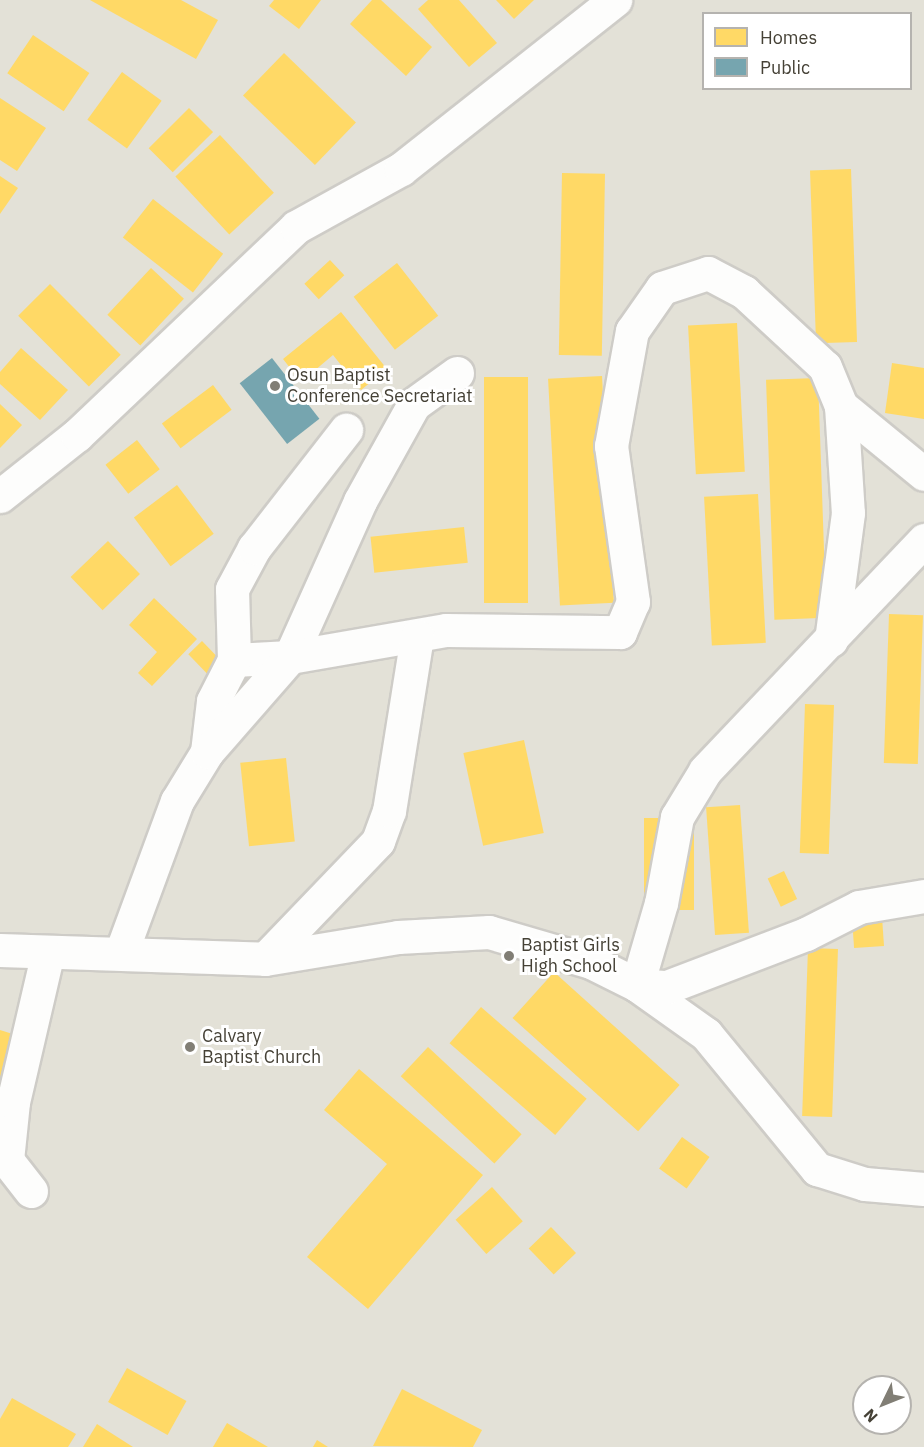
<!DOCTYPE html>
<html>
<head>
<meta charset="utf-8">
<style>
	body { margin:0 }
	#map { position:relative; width:924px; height:1447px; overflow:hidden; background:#f0efea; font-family:"IBM Plex Sans",sans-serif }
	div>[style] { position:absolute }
	.residential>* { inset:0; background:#e3e1d7 }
	.homes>* { inset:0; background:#ffd966; transform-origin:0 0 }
	.public>* { inset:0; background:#76a5af; transform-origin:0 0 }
	.roads { filter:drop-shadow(2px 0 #ceccc7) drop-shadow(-2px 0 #ceccc7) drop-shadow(0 2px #ceccc7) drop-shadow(0 -2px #ceccc7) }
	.minor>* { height:33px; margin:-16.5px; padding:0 16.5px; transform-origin:16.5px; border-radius:16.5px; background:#fdfdfc }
	.dots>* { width:16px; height:16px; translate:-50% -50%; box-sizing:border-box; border:3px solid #fff; border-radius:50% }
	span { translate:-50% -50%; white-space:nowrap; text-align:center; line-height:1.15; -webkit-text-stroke:6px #fff; paint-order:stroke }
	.poi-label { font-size:18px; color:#454136 }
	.left { translate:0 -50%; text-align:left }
	.legend { position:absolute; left:702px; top:12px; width:210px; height:78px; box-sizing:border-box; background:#fff; border:2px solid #b5b3af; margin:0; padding:8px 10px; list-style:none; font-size:18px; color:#454136 }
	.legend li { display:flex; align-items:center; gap:12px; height:30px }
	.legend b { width:30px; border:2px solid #b5b3af }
	.north { position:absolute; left:852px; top:1375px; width:60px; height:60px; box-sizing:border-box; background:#fff; border:2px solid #b5b3af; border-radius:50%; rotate:227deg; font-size:16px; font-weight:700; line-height:24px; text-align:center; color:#454136 }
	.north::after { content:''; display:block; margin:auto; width:21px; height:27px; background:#817e75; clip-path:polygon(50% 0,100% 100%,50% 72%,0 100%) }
</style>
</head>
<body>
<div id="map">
	<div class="residential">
		<div style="clip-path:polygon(evenodd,0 0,924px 0,924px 1447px,0 1447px,0 0,704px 14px,910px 14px,910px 88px,704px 88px,704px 14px,0 0,864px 1387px,900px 1387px,900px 1423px,864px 1423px,864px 1387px)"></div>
	</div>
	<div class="homes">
		<div style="clip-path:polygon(90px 0,181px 0,218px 20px,196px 59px)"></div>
		<div style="clip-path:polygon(274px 0,321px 0,299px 29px,269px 6px)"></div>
		<div style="clip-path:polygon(372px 0,381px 0,432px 47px,406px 76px,350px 24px)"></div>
		<div style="clip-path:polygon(428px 0,459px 0,497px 43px,469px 67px,418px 9px)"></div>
		<div style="clip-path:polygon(496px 0,534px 0,514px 19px)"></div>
		<div style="left:33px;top:35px;width:68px;height:46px;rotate:34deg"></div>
		<div style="left:284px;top:53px;width:100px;height:59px;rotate:44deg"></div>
		<div style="left:122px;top:72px;width:49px;height:59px;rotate:36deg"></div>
		<div style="clip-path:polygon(0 98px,46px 128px,17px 171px,0 160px)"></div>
		<div style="left:189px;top:108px;width:34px;height:57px;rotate:45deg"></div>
		<div style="left:220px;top:135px;width:79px;height:61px;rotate:47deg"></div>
		<div style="left:851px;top:169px;width:173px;height:41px;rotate:88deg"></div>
		<div style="left:562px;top:173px;width:43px;height:182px;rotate:1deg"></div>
		<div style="clip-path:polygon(0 176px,18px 188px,0 214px)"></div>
		<div style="left:153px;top:199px;width:89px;height:49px;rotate:38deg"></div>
		<div style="left:330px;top:260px;width:21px;height:35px;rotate:47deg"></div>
		<div style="left:397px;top:263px;width:67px;height:55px;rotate:52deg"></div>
		<div style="left:151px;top:268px;width:45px;height:64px;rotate:43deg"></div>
		<div style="left:50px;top:284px;width:100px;height:45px;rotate:45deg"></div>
		<div style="clip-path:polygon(341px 312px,387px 369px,361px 390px,333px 355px,301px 382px,283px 359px)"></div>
		<div style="left:737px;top:323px;width:149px;height:49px;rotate:87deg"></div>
		<div style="clip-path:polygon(21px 348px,68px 390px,40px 420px,0 384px,0 372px)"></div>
		<div style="clip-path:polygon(892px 363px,924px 368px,924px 419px,885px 413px)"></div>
		<div style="left:602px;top:376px;width:227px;height:54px;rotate:87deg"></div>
		<div style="left:484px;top:377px;width:44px;height:226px"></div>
		<div style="left:818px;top:378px;width:240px;height:52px;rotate:88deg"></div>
		<div style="left:213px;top:385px;width:31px;height:64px;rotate:53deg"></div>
		<div style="clip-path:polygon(0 404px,22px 425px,0 448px)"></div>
		<div style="left:137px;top:440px;width:37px;height:40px;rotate:52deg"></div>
		<div style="left:177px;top:485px;width:61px;height:54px;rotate:53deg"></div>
		<div style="left:758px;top:494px;width:149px;height:54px;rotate:87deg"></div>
		<div style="left:464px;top:527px;width:36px;height:94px;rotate:84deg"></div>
		<div style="left:108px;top:541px;width:46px;height:52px;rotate:46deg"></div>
		<div style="clip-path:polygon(154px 598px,197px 639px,152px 686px,138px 673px,157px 652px,129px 625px)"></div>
		<div style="left:889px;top:614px;width:34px;height:149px;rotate:2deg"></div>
		<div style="left:202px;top:641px;width:32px;height:19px;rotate:46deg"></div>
		<div style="left:805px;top:704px;width:29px;height:149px;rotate:2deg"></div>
		<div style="left:524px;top:740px;width:95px;height:62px;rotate:78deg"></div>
		<div style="left:286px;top:758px;width:84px;height:46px;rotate:84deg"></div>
		<div style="left:740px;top:805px;width:128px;height:34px;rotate:86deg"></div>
		<div style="left:644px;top:818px;width:50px;height:92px"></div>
		<div style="left:784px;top:871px;width:31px;height:18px;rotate:65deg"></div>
		<div style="left:882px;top:917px;width:29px;height:30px;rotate:86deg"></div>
		<div style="left:808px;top:948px;width:30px;height:168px;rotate:2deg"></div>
		<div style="left:554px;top:972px;width:169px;height:62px;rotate:42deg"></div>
		<div style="left:481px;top:1007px;width:140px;height:48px;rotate:41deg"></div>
		<div style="clip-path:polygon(0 1030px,19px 1036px,4px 1082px,0 1081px)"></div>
		<div style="left:428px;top:1047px;width:128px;height:40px;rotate:43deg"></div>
		<div style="clip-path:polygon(359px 1069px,483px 1175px,368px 1309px,307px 1257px,387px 1164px,324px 1110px)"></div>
		<div style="left:682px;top:1137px;width:34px;height:39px;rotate:36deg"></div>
		<div style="left:492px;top:1187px;width:46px;height:49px;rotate:48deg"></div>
		<div style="left:551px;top:1227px;width:36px;height:31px;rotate:46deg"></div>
		<div style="left:127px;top:1368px;width:68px;height:39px;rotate:29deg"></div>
		<div style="clip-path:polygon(402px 1389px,482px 1430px,473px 1447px,373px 1446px)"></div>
		<div style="clip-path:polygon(12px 1398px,76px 1434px,68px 1447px,0 1447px,0 1419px)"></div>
		<div style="clip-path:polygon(227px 1423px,268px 1447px,213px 1447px)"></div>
		<div style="clip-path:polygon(97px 1424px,133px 1447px,83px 1447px)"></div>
		<div style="clip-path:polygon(317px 1440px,328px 1447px,313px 1447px)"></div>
	</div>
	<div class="public">
		<div style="left:272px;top:358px;width:77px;height:41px;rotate:52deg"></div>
	</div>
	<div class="roads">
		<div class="minor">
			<div style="left:841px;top:406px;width:107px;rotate:39.3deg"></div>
			<div style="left:0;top:496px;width:98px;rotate:-38.4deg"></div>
			<div style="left:77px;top:435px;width:302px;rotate:-43.5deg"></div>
			<div style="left:296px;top:227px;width:120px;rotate:-28.9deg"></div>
			<div style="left:401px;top:169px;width:273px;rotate:-38.3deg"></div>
			<div style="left:924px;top:540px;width:318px;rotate:133.5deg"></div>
			<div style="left:705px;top:771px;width:54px;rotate:121.3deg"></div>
			<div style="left:677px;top:817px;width:87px;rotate:100.5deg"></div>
			<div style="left:661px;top:903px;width:85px;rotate:106.3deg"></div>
			<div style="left:637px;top:985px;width:85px;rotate:35.4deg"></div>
			<div style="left:706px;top:1034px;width:175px;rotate:50.6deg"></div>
			<div style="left:817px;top:1169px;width:50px;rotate:17.4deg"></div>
			<div style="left:865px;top:1184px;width:59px;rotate:4.8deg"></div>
			<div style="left:234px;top:660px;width:56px;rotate:-3.1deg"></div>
			<div style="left:290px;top:657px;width:171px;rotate:-65.8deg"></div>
			<div style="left:360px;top:501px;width:111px;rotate:-60.9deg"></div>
			<div style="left:414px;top:404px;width:53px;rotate:-35.8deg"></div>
			<div style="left:207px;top:752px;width:51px;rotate:-83.3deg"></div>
			<div style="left:213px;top:701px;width:46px;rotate:-62.9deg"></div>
			<div style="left:234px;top:660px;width:71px;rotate:-91.6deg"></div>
			<div style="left:232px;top:589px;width:47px;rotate:-61.8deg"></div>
			<div style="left:254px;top:548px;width:150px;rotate:-52.1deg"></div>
			<div style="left:0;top:950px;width:265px;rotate:1.9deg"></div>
			<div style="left:265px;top:959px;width:135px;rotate:-9.4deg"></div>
			<div style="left:398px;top:937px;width:91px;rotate:-3.1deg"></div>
			<div style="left:489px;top:932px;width:106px;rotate:16.4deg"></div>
			<div style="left:591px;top:962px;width:51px;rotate:26.6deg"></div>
			<div style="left:637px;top:985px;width:30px;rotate:4deg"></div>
			<div style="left:667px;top:987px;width:149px;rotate:-20.9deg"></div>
			<div style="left:806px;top:934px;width:59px;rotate:-27deg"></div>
			<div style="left:859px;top:907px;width:66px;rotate:-9.6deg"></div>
			<div style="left:121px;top:953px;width:162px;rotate:-69.8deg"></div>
			<div style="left:177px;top:801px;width:57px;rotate:-58.5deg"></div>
			<div style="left:207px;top:752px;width:126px;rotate:-48.9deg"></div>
			<div style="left:290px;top:657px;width:158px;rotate:-9.8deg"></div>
			<div style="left:446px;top:630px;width:174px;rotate:0.7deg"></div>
			<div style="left:620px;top:632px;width:33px;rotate:-67deg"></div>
			<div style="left:633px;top:602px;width:158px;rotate:-98deg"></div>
			<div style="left:611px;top:446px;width:117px;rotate:-79.7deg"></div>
			<div style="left:632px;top:331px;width:52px;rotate:-55.1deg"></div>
			<div style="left:662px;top:288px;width:48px;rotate:-18.1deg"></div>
			<div style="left:708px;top:273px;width:41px;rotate:27.8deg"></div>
			<div style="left:744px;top:292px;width:110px;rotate:42.8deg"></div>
			<div style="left:825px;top:367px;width:42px;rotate:67.7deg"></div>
			<div style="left:841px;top:406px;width:107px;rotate:86.3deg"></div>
			<div style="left:848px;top:513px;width:128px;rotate:97.6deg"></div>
			<div style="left:265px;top:959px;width:163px;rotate:-46.2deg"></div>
			<div style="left:378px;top:841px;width:32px;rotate:-70deg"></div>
			<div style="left:389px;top:811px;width:177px;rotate:-80.9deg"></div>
			<div style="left:31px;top:1191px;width:39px;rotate:-128deg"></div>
			<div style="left:7px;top:1160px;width:58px;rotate:-84.1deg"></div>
			<div style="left:13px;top:1102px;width:150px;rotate:-76.9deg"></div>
		</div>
	</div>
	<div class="dots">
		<div style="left:275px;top:386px;background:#817e75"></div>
		<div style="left:509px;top:956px;background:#817e75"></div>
		<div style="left:190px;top:1047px;background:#817e75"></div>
	</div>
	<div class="poi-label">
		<span class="left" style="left:287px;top:386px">Osun Baptist<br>Conference Secretariat</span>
		<span class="left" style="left:521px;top:956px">Baptist Girls<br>High School</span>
		<span class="left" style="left:202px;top:1047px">Calvary<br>Baptist Church</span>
	</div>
	<ul class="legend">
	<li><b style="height:16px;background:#ffd966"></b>Homes</li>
	<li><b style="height:16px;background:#76a5af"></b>Public</li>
	</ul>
	<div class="north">N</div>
</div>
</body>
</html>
